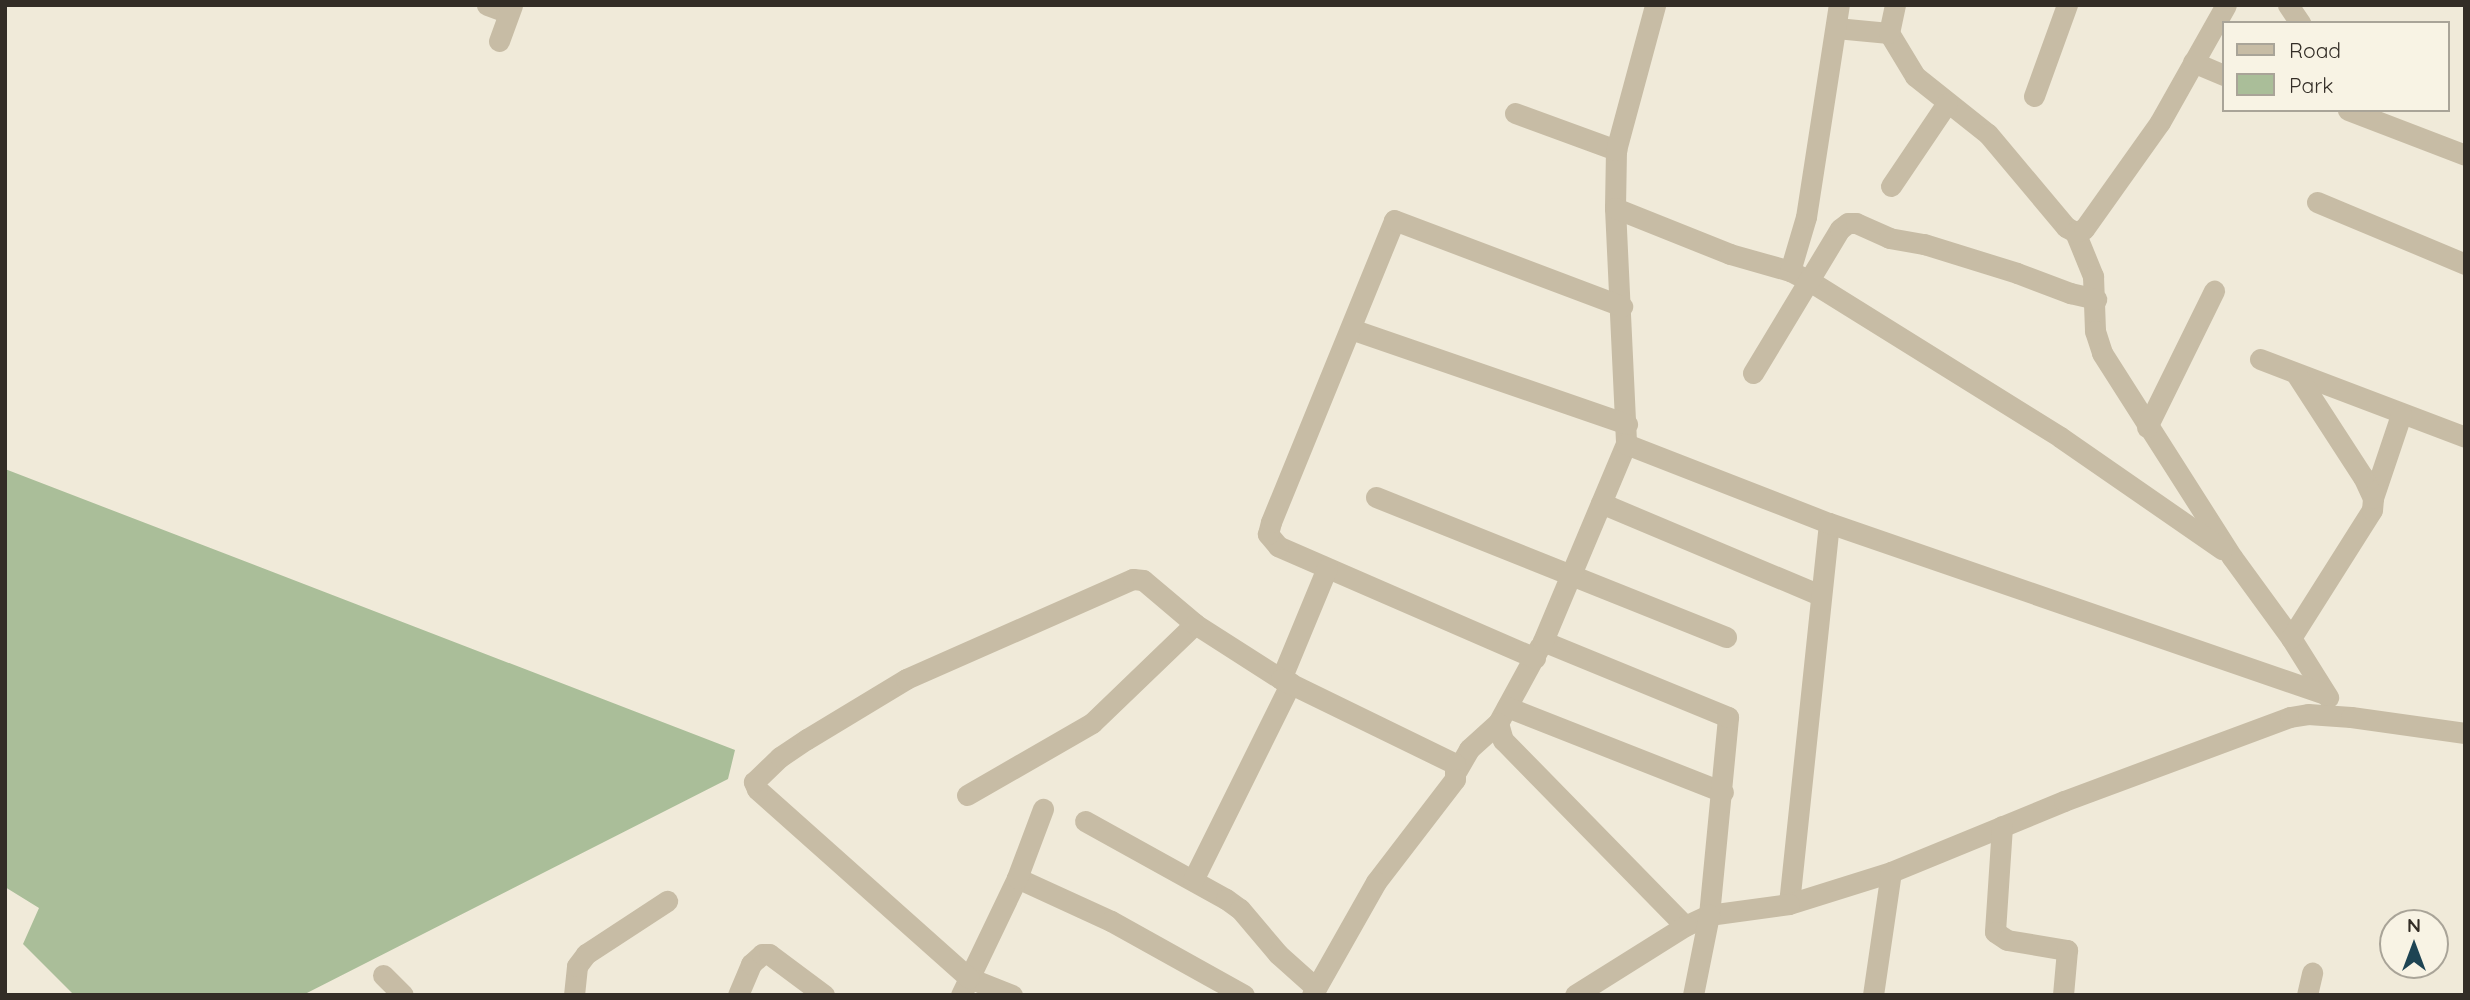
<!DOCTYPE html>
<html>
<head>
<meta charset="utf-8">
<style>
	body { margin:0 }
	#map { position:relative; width:2470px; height:1000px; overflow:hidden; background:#f0ead9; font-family:Quicksand,sans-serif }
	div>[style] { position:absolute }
	.green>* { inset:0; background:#aabe99 }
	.minor>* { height:21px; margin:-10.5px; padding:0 10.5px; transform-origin:10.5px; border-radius:10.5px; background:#c7bca5 }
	span { translate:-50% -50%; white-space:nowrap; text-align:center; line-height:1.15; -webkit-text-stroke:5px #f8f3e4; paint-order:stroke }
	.frame { position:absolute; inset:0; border:7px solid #332d26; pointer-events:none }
	.legend { position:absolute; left:2222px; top:21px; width:228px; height:91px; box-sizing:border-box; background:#f8f3e4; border:2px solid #a9a498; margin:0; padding:9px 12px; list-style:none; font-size:21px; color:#332d26 }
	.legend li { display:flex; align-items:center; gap:14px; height:35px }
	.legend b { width:35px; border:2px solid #a9a498 }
	.north { position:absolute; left:2379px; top:909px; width:70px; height:70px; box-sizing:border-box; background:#f8f3e4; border:2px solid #a9a498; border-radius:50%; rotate:0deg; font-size:19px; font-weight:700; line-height:28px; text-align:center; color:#332d26 }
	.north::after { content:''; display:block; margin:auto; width:24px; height:32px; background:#1e4453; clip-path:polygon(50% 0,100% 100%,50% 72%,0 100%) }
</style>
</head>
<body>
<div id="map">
	<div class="green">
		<div style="clip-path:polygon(5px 469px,735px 750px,728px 779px,303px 995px,74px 995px,23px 944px,39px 908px,5px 887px)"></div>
	</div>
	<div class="minor">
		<div style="left:487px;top:5px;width:23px;rotate:20deg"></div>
		<div style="left:2288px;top:5px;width:22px;rotate:56deg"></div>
		<div style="left:1836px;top:28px;width:53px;rotate:5.4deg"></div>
		<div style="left:1889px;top:33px;width:50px;rotate:58.8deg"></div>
		<div style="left:1915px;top:76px;width:93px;rotate:38.5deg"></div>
		<div style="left:1988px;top:134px;width:121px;rotate:50deg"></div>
		<div style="left:2066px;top:227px;width:10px;rotate:29deg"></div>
		<div style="left:2075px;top:232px;width:48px;rotate:67.8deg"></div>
		<div style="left:2093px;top:276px;width:55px;rotate:87.9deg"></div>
		<div style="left:2095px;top:331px;width:23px;rotate:72deg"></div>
		<div style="left:2102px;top:353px;width:242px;rotate:57.5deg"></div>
		<div style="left:2232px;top:557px;width:100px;rotate:53.9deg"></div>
		<div style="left:2291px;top:638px;width:70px;rotate:57.9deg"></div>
		<div style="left:1889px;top:33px;width:29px;rotate:-78deg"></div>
		<div style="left:499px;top:41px;width:38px;rotate:-70deg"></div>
		<div style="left:2193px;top:62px;width:33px;rotate:23deg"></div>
		<div style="left:2034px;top:96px;width:97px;rotate:-70.1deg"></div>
		<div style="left:2348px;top:110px;width:125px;rotate:21deg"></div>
		<div style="left:1515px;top:113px;width:108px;rotate:20.1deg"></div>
		<div style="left:1616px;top:150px;width:58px;rotate:91deg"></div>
		<div style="left:1615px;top:208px;width:236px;rotate:87.3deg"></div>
		<div style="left:1616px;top:150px;width:150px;rotate:-74.9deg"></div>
		<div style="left:1891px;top:186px;width:100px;rotate:-56deg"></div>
		<div style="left:2317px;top:202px;width:160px;rotate:22.7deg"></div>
		<div style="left:1615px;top:208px;width:124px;rotate:21.8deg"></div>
		<div style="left:1730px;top:254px;width:62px;rotate:15.8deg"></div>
		<div style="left:1790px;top:271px;width:20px;rotate:27deg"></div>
		<div style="left:1808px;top:280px;width:297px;rotate:31.9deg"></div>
		<div style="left:2060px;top:437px;width:197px;rotate:34.7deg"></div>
		<div style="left:2075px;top:232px;width:9px;rotate:-18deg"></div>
		<div style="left:2084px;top:229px;width:131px;rotate:-54.6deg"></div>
		<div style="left:2160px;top:122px;width:134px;rotate:-60.6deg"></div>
		<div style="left:1790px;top:271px;width:56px;rotate:-73.5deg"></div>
		<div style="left:1806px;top:217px;width:215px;rotate:-81.2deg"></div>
		<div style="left:1351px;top:329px;width:292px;rotate:19deg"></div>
		<div style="left:2260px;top:359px;width:219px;rotate:20.8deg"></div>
		<div style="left:1753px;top:373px;width:168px;rotate:-58.9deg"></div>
		<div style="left:1840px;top:229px;width:10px;rotate:-37deg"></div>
		<div style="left:1848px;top:223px;width:8px"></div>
		<div style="left:1856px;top:223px;width:36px;rotate:24deg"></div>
		<div style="left:1889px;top:238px;width:36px;rotate:10deg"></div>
		<div style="left:1924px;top:244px;width:97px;rotate:17.3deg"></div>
		<div style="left:2017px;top:273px;width:57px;rotate:20.7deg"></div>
		<div style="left:2070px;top:293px;width:27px;rotate:13deg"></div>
		<div style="left:2147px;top:427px;width:152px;rotate:-63.8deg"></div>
		<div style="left:1376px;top:497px;width:377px;rotate:21.8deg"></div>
		<div style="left:2373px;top:498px;width:88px;rotate:-71.4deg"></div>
		<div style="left:1601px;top:503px;width:238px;rotate:22.8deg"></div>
		<div style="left:1829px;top:523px;width:383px;rotate:96deg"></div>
		<div style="left:1789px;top:904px;width:107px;rotate:-17.4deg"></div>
		<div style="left:1891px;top:872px;width:187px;rotate:-22.3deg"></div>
		<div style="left:2064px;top:801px;width:241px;rotate:-20.4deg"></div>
		<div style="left:2290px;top:717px;width:18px;rotate:-9deg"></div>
		<div style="left:2308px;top:714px;width:43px;rotate:4deg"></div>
		<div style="left:2351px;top:717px;width:115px;rotate:8deg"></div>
		<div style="left:2291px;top:638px;width:151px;rotate:-57.7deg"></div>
		<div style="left:2372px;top:510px;width:12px;rotate:-85deg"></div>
		<div style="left:2373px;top:498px;width:23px;rotate:-115deg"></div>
		<div style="left:2363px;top:477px;width:123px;rotate:-123deg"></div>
		<div style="left:1540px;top:646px;width:88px;rotate:118.6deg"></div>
		<div style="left:1498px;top:723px;width:18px;rotate:74deg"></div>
		<div style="left:1503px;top:740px;width:260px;rotate:45.6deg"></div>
		<div style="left:1685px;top:926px;width:26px;rotate:-25deg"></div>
		<div style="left:1535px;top:658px;width:280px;rotate:-156.5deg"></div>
		<div style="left:1278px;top:546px;width:16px;rotate:-130deg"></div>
		<div style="left:1268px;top:534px;width:12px;rotate:-76deg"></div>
		<div style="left:1271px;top:522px;width:326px;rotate:-67.8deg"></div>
		<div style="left:1394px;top:220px;width:244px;rotate:20.7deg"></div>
		<div style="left:1281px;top:679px;width:120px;rotate:-67.5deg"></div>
		<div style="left:1507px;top:707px;width:232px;rotate:21.5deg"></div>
		<div style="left:1457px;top:770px;width:24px;rotate:-60deg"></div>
		<div style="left:1469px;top:749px;width:39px;rotate:-42deg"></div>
		<div style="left:967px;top:795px;width:144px;rotate:-29.9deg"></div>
		<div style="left:1092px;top:723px;width:143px;rotate:-43.9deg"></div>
		<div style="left:1085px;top:821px;width:161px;rotate:29deg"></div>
		<div style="left:1226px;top:899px;width:17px;rotate:36deg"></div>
		<div style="left:1240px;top:909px;width:59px;rotate:49.8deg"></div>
		<div style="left:1278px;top:954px;width:51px;rotate:41.8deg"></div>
		<div style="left:2002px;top:826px;width:106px;rotate:93.8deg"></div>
		<div style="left:1995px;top:932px;width:14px;rotate:34deg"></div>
		<div style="left:2007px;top:940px;width:61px;rotate:9.5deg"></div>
		<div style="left:2067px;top:950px;width:45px;rotate:95.1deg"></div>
		<div style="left:1017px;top:878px;width:103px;rotate:24.6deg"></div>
		<div style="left:1111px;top:921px;width:152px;rotate:29.1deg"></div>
		<div style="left:1193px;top:880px;width:220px;rotate:-63.6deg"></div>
		<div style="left:1789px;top:904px;width:81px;rotate:172.2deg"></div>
		<div style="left:1709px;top:915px;width:199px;rotate:-84.5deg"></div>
		<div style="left:1728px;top:717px;width:200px;rotate:-157.7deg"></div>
		<div style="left:1543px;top:641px;width:214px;rotate:-67.2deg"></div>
		<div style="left:1626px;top:444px;width:218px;rotate:21.3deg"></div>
		<div style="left:1829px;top:523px;width:525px;rotate:19.02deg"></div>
		<div style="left:383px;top:975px;width:28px;rotate:45deg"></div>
		<div style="left:574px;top:995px;width:29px;rotate:-84deg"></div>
		<div style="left:577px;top:966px;width:15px;rotate:-53deg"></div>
		<div style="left:586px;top:954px;width:97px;rotate:-33.2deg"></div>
		<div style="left:738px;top:995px;width:34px;rotate:-67deg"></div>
		<div style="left:751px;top:964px;width:15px;rotate:-42deg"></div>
		<div style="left:762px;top:954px;width:7px"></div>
		<div style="left:769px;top:954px;width:69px;rotate:36.7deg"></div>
		<div style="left:961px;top:995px;width:130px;rotate:-64.4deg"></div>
		<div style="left:1017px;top:878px;width:74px;rotate:-69.4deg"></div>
		<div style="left:1012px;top:995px;width:46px;rotate:-158.4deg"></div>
		<div style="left:969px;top:978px;width:284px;rotate:-138.3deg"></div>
		<div style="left:757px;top:789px;width:8px;rotate:-113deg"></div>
		<div style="left:754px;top:782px;width:36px;rotate:-44deg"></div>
		<div style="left:780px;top:757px;width:32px;rotate:-34deg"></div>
		<div style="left:807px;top:739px;width:116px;rotate:-31.2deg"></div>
		<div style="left:906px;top:679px;width:248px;rotate:-23.8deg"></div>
		<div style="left:1133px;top:579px;width:10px;rotate:6deg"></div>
		<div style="left:1143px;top:580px;width:68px;rotate:40.2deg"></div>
		<div style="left:1195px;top:624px;width:102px;rotate:32.6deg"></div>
		<div style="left:1281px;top:679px;width:194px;rotate:26deg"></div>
		<div style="left:1455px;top:764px;width:15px;rotate:90deg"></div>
		<div style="left:1455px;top:779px;width:130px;rotate:127.5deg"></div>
		<div style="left:1376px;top:882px;width:130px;rotate:119.5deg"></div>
		<div style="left:1575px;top:995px;width:130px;rotate:-32.1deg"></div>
		<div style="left:1693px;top:995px;width:82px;rotate:-78.7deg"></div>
		<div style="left:1873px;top:995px;width:124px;rotate:-81.7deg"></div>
		<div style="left:2307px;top:995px;width:23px;rotate:-77deg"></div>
	</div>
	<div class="frame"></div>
	<ul class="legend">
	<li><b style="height:9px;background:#c7bca5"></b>Road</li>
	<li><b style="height:19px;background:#aabe99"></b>Park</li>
	</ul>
	<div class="north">N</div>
</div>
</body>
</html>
